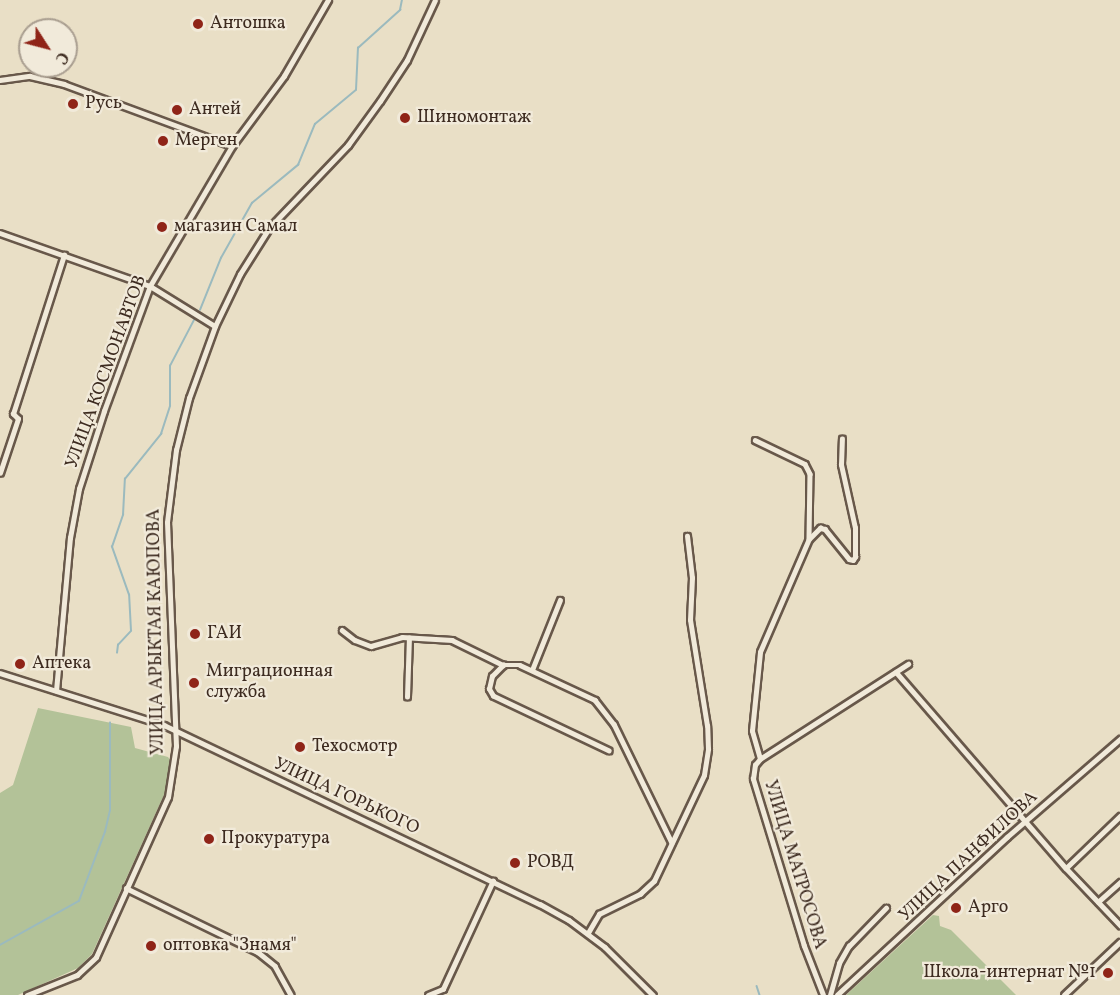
<!DOCTYPE html>
<html>
<head>
<meta charset="utf-8">
<style>
	body { margin:0 }
	#map { position:relative; width:1120px; height:995px; overflow:hidden; background:#e9dfc6; font-family:Vollkorn,serif }
	div>[style] { position:absolute }
	.green>* { inset:0; background:#b3c298 }
	.stream>* { height:1.5px; margin:-0.75px; padding:0 0.75px; transform-origin:0.75px; border-radius:0.75px; background:#9bbabe }
	.roads { filter:drop-shadow(2px 0 #68584a) drop-shadow(-2px 0 #68584a) drop-shadow(0 2px #68584a) drop-shadow(0 -2px #68584a) }
	.minor>* { height:4.5px; margin:-2.25px; padding:0 2.25px; transform-origin:2.25px; border-radius:2.25px; background:#f1eada }
	.tertiary>* { height:5px; margin:-2.5px; padding:0 2.5px; transform-origin:2.5px; border-radius:2.5px; background:#f1eada }
	.dots>* { width:16px; height:16px; translate:-50% -50%; box-sizing:border-box; border:3px solid #f1eada; border-radius:50% }
	span { translate:-50% -50%; white-space:nowrap; text-align:center; line-height:1.15; -webkit-text-stroke:4.5px #f1eada; paint-order:stroke }
	.poi-label { font-size:18px; color:#3d2b20 }
	.left { translate:0 -50%; text-align:left }
	.right { translate:-100% -50%; text-align:right }
	.street-label { font-size:18px; color:#3d2b20 }
	.north { position:absolute; left:18px; top:18px; width:60px; height:60px; box-sizing:border-box; background:#f1eada; border:2px solid #a99e90; border-radius:50%; rotate:126deg; font-size:16px; font-weight:700; line-height:24px; text-align:center; color:#3d2b20 }
	.north::after { content:''; display:block; margin:auto; width:21px; height:27px; background:#8f2418; clip-path:polygon(50% 0,100% 100%,50% 72%,0 100%) }
</style>
</head>
<body>
<div id="map">
	<div class="green">
		<div style="clip-path:polygon(38px 708px,131px 727px,135px 748px,168px 757px,171px 761px,167px 788px,92px 954px,78px 968px,18px 995px,0 995px,0 793px,13px 785px)"></div>
		<div style="clip-path:polygon(933px 915px,939px 916px,940px 926px,951px 930px,1016px 995px,846px 995px)"></div>
	</div>
	<div class="stream">
		<div style="left:200px;top:310px;width:56px;rotate:-68deg"></div>
		<div style="left:221px;top:258px;width:63px;rotate:-60.6deg"></div>
		<div style="left:252px;top:203px;width:60px;rotate:-39.6deg"></div>
		<div style="left:298px;top:165px;width:44px;rotate:-67.5deg"></div>
		<div style="left:315px;top:124px;width:53px;rotate:-39.7deg"></div>
		<div style="left:356px;top:90px;width:42px;rotate:-87.3deg"></div>
		<div style="left:358px;top:48px;width:57px;rotate:-42.1deg"></div>
		<div style="left:400px;top:10px;width:10px;rotate:-79deg"></div>
		<div style="left:117px;top:653px;width:8px;rotate:-83deg"></div>
		<div style="left:118px;top:645px;width:19px;rotate:-47deg"></div>
		<div style="left:131px;top:631px;width:36px;rotate:-93deg"></div>
		<div style="left:129px;top:595px;width:51px;rotate:-109.5deg"></div>
		<div style="left:112px;top:547px;width:34px;rotate:-71deg"></div>
		<div style="left:123px;top:515px;width:36px;rotate:-87deg"></div>
		<div style="left:125px;top:479px;width:58px;rotate:-51.3deg"></div>
		<div style="left:161px;top:434px;width:29px;rotate:-72deg"></div>
		<div style="left:170px;top:406px;width:40px;rotate:-90deg"></div>
		<div style="left:170px;top:366px;width:52px;rotate:-62.4deg"></div>
		<div style="left:0;top:945px;width:90px;rotate:-29.1deg"></div>
		<div style="left:79px;top:901px;width:74px;rotate:-69.4deg"></div>
		<div style="left:105px;top:832px;width:22px;rotate:-77deg"></div>
		<div style="left:110px;top:811px;width:88px;rotate:-90deg"></div>
		<div style="left:757px;top:986px;width:9px;rotate:72deg"></div>
	</div>
	<div class="roads">
		<div class="minor">
			<div style="left:0;top:80px;width:30px;rotate:-8deg"></div>
			<div style="left:30px;top:76px;width:35px;rotate:13deg"></div>
			<div style="left:64px;top:84px;width:179px;rotate:20.3deg"></div>
			<div style="left:0;top:233px;width:159px;rotate:19.5deg"></div>
			<div style="left:150px;top:286px;width:76px;rotate:31.6deg"></div>
			<div style="left:755px;top:440px;width:55px;rotate:25.6deg"></div>
			<div style="left:805px;top:464px;width:11px;rotate:63deg"></div>
			<div style="left:810px;top:474px;width:65px;rotate:90.9deg"></div>
			<div style="left:0;top:473px;width:57px;rotate:-71.6deg"></div>
			<div style="left:18px;top:419px;width:7px;rotate:-135deg"></div>
			<div style="left:13px;top:414px;width:167px;rotate:-72.2deg"></div>
			<div style="left:342px;top:630px;width:16px;rotate:38deg"></div>
			<div style="left:355px;top:640px;width:17px;rotate:21deg"></div>
			<div style="left:371px;top:646px;width:32px;rotate:-16deg"></div>
			<div style="left:402px;top:637px;width:50px;rotate:3.4deg"></div>
			<div style="left:452px;top:640px;width:57px;rotate:26.1deg"></div>
			<div style="left:532px;top:670px;width:75px;rotate:-68.2deg"></div>
			<div style="left:896px;top:672px;width:259px;rotate:49.1deg"></div>
			<div style="left:1066px;top:868px;width:79px;rotate:46.5deg"></div>
			<div style="left:0;top:673px;width:172px;rotate:17.6deg"></div>
			<div style="left:164px;top:725px;width:416px;rotate:25.5deg"></div>
			<div style="left:540px;top:904px;width:33px;rotate:29deg"></div>
			<div style="left:569px;top:920px;width:45px;rotate:36.9deg"></div>
			<div style="left:605px;top:947px;width:68px;rotate:45deg"></div>
			<div style="left:56px;top:691px;width:154px;rotate:-84.8deg"></div>
			<div style="left:70px;top:538px;width:50px;rotate:-79.6deg"></div>
			<div style="left:79px;top:489px;width:82px;rotate:-72.2deg"></div>
			<div style="left:104px;top:411px;width:133px;rotate:-69.8deg"></div>
			<div style="left:150px;top:286px;width:162px;rotate:-59.6deg"></div>
			<div style="left:232px;top:146px;width:87px;rotate:-53.4deg"></div>
			<div style="left:284px;top:76px;width:88px;rotate:-59.9deg"></div>
			<div style="left:407px;top:697px;width:59px;rotate:-88.1deg"></div>
			<div style="left:609px;top:751px;width:128px;rotate:-154.6deg"></div>
			<div style="left:493px;top:696px;width:8px;rotate:-120deg"></div>
			<div style="left:489px;top:689px;width:13px;rotate:-77deg"></div>
			<div style="left:492px;top:676px;width:16px;rotate:-45deg"></div>
			<div style="left:503px;top:665px;width:17px"></div>
			<div style="left:520px;top:665px;width:83px;rotate:25deg"></div>
			<div style="left:595px;top:700px;width:31px;rotate:52deg"></div>
			<div style="left:614px;top:724px;width:132px;rotate:64deg"></div>
			<div style="left:760px;top:759px;width:176px;rotate:-32.7deg"></div>
			<div style="left:1066px;top:868px;width:75px;rotate:-43.9deg"></div>
			<div style="left:126px;top:888px;width:147px;rotate:25.9deg"></div>
			<div style="left:258px;top:952px;width:22px;rotate:39deg"></div>
			<div style="left:275px;top:966px;width:33px;rotate:61deg"></div>
			<div style="left:1098px;top:902px;width:30px;rotate:-42deg"></div>
			<div style="left:588px;top:933px;width:22px;rotate:-60deg"></div>
			<div style="left:599px;top:914px;width:46px;rotate:-26deg"></div>
			<div style="left:640px;top:894px;width:19px;rotate:-43deg"></div>
			<div style="left:654px;top:881px;width:117px;rotate:-64.7deg"></div>
			<div style="left:704px;top:775px;width:26px;rotate:-81deg"></div>
			<div style="left:708px;top:749px;width:23px;rotate:-92deg"></div>
			<div style="left:707px;top:726px;width:107px;rotate:-99.1deg"></div>
			<div style="left:690px;top:620px;width:42px;rotate:-87.3deg"></div>
			<div style="left:692px;top:578px;width:42px;rotate:-96.8deg"></div>
			<div style="left:428px;top:995px;width:16px;rotate:-22deg"></div>
			<div style="left:443px;top:989px;width:119px;rotate:-65.2deg"></div>
			<div style="left:823px;top:995px;width:53px;rotate:-111.2deg"></div>
			<div style="left:804px;top:946px;width:175px;rotate:-107deg"></div>
			<div style="left:753px;top:779px;width:14px;rotate:-82deg"></div>
			<div style="left:755px;top:765px;width:8px;rotate:-50deg"></div>
			<div style="left:760px;top:759px;width:29px;rotate:-106deg"></div>
			<div style="left:752px;top:731px;width:79px;rotate:-84.2deg"></div>
			<div style="left:760px;top:652px;width:123px;rotate:-66.6deg"></div>
			<div style="left:809px;top:539px;width:16px;rotate:-45deg"></div>
			<div style="left:820px;top:528px;width:5px;rotate:11deg"></div>
			<div style="left:825px;top:529px;width:38px;rotate:51deg"></div>
			<div style="left:849px;top:559px;width:4px;rotate:14deg"></div>
			<div style="left:853px;top:560px;width:4px;rotate:-56deg"></div>
			<div style="left:855px;top:557px;width:29px;rotate:-90deg"></div>
			<div style="left:855px;top:528px;width:65px;rotate:-102.5deg"></div>
			<div style="left:841px;top:465px;width:26px;rotate:-88deg"></div>
			<div style="left:830px;top:995px;width:33px;rotate:-74deg"></div>
			<div style="left:839px;top:963px;width:20px;rotate:-60deg"></div>
			<div style="left:849px;top:946px;width:53px;rotate:-45.8deg"></div>
			<div style="left:837px;top:995px;width:232px;rotate:-42.9deg"></div>
			<div style="left:1007px;top:837px;width:150px;rotate:-40.9deg"></div>
			<div style="left:1064px;top:995px;width:77px;rotate:-43.4deg"></div>
		</div>
		<div class="tertiary">
			<div style="left:27px;top:995px;width:54px;rotate:-21.8deg"></div>
			<div style="left:77px;top:975px;width:26px;rotate:-43deg"></div>
			<div style="left:96px;top:957px;width:175px;rotate:-65.8deg"></div>
			<div style="left:168px;top:797px;width:52px;rotate:-81.1deg"></div>
			<div style="left:176px;top:746px;width:224px;rotate:-92.3deg"></div>
			<div style="left:167px;top:522px;width:73px;rotate:-82.9deg"></div>
			<div style="left:176px;top:450px;width:54px;rotate:-76deg"></div>
			<div style="left:189px;top:398px;width:77px;rotate:-70.1deg"></div>
			<div style="left:215px;top:326px;width:58px;rotate:-64.3deg"></div>
			<div style="left:240px;top:274px;width:54px;rotate:-57.8deg"></div>
			<div style="left:269px;top:228px;width:115px;rotate:-46.4deg"></div>
			<div style="left:348px;top:145px;width:54px;rotate:-54deg"></div>
			<div style="left:380px;top:101px;width:49px;rotate:-56.6deg"></div>
			<div style="left:407px;top:60px;width:66px;rotate:-65deg"></div>
		</div>
	</div>
	<div class="dots">
		<div style="left:198px;top:24px;background:#8f2418"></div>
		<div style="left:73px;top:104px;background:#8f2418"></div>
		<div style="left:177px;top:110px;background:#8f2418"></div>
		<div style="left:405px;top:118px;background:#8f2418"></div>
		<div style="left:163px;top:141px;background:#8f2418"></div>
		<div style="left:162px;top:227px;background:#8f2418"></div>
		<div style="left:195px;top:634px;background:#8f2418"></div>
		<div style="left:20px;top:664px;background:#8f2418"></div>
		<div style="left:194px;top:683px;background:#8f2418"></div>
		<div style="left:300px;top:747px;background:#8f2418"></div>
		<div style="left:209px;top:839px;background:#8f2418"></div>
		<div style="left:515px;top:863px;background:#8f2418"></div>
		<div style="left:956px;top:908px;background:#8f2418"></div>
		<div style="left:151px;top:946px;background:#8f2418"></div>
		<div style="left:1108px;top:973px;background:#8f2418"></div>
	</div>
	<div class="poi-label">
		<span class="left" style="left:210px;top:24px">Антошка</span>
		<span class="left" style="left:85px;top:104px">Русь</span>
		<span class="left" style="left:189px;top:110px">Антей</span>
		<span class="left" style="left:417px;top:118px">Шиномонтаж</span>
		<span class="left" style="left:175px;top:141px">Мерген</span>
		<span class="left" style="left:174px;top:227px">магазин Самал</span>
		<span class="left" style="left:207px;top:634px">ГАИ</span>
		<span class="left" style="left:32px;top:664px">Аптека</span>
		<span class="left" style="left:206px;top:683px">Миграционная<br>служба</span>
		<span class="left" style="left:312px;top:747px">Техосмотр</span>
		<span class="left" style="left:221px;top:839px">Прокуратура</span>
		<span class="left" style="left:527px;top:863px">РОВД</span>
		<span class="left" style="left:968px;top:908px">Арго</span>
		<span class="left" style="left:163px;top:946px">оптовка "Знамя"</span>
		<span class="right" style="left:1096px;top:973px">Школа-интернат №1</span>
	</div>
	<div class="street-label">
		<span style="left:107px;top:372px;rotate:-70deg">УЛИЦА КОСМОНАВТОВ</span>
		<span style="left:157px;top:632px;rotate:-91deg">УЛИЦА АРЫКТАЯ КАЮПОВА</span>
		<span style="left:346px;top:797px;rotate:25deg">УЛИЦА ГОРЬКОГО</span>
		<span style="left:969px;top:857px;rotate:-43deg">УЛИЦА ПАНФИЛОВА</span>
		<span style="left:794px;top:865px;rotate:73deg">УЛИЦА МАТРОСОВА</span>
	</div>
	<div class="north">С</div>
</div>
</body>
</html>
